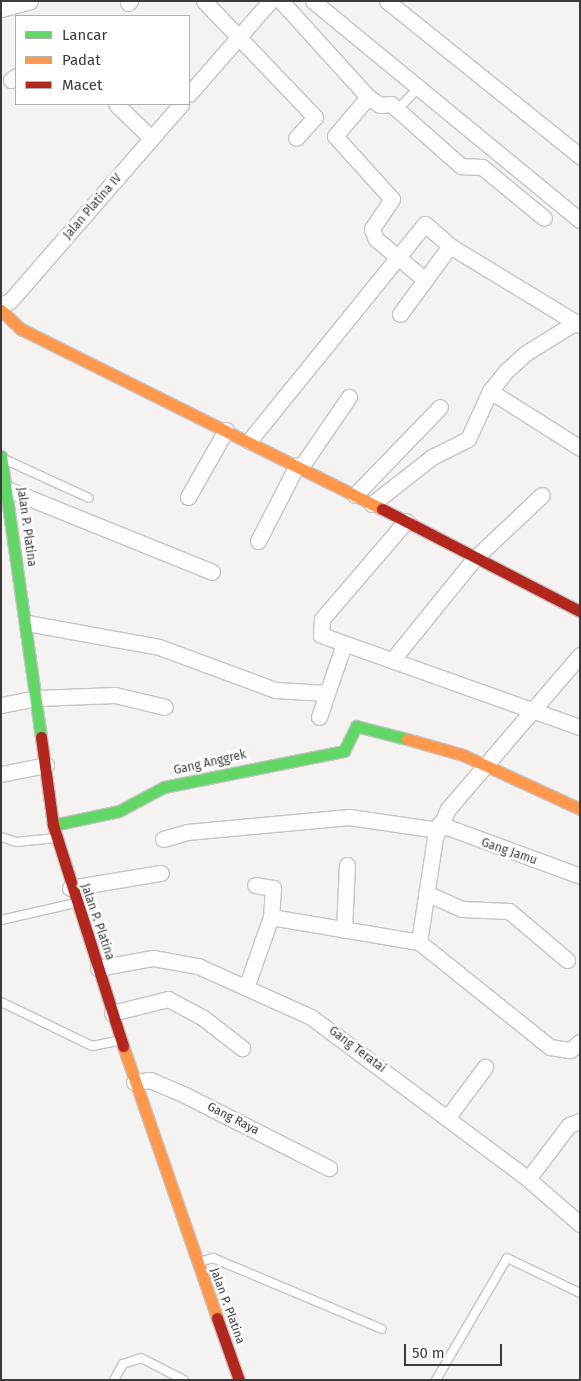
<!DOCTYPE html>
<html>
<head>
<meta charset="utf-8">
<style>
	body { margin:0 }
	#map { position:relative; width:581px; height:1381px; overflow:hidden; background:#f5f2f2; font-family:"Fira Sans",sans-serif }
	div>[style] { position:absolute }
	.roads { filter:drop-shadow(1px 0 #c6c4c4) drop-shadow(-1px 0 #c6c4c4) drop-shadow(0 1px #c6c4c4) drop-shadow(0 -1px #c6c4c4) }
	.lane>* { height:8px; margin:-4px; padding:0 4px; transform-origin:4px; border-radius:4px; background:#fefdfd }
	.street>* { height:15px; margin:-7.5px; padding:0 7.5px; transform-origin:7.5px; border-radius:7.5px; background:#fefdfd }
	.fast>* { height:11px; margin:-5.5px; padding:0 5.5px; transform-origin:5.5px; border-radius:5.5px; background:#63d668 }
	.slow>* { height:11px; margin:-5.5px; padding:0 5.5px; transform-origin:5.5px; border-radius:5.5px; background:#ff974d }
	.jam>* { height:11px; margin:-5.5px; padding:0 5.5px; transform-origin:5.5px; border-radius:5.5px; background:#b3261e }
	span { translate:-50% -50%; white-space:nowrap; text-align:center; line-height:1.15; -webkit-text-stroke:5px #fff; paint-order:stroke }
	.street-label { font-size:12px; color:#3c3a3a }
	.frame { position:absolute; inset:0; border:2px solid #3c3a3a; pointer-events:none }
	.legend { position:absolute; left:15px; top:15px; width:175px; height:90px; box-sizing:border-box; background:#fff; border:1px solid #b1b0b0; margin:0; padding:6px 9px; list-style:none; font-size:15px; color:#3c3a3a }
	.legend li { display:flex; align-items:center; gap:10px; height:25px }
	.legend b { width:25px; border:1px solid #b1b0b0 }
	.scale { position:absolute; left:404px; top:1344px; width:98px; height:22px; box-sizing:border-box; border:2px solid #3c3a3a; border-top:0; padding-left:6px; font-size:15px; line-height:18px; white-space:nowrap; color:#3c3a3a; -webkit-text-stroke:4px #fff; paint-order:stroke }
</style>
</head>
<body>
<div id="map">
	<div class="roads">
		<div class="lane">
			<div style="left:397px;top:110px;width:32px;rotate:-46deg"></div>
			<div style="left:6px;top:460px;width:91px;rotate:24.6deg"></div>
			<div style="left:1px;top:837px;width:16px;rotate:18deg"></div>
			<div style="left:16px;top:842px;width:40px;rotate:-5.7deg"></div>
			<div style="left:1px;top:920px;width:77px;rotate:-12.8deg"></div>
			<div style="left:1px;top:1002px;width:101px;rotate:25.8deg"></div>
			<div style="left:92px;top:1046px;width:26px;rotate:-11deg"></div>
			<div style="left:199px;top:1262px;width:15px;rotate:-16deg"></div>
			<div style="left:213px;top:1258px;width:183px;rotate:22.8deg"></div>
			<div style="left:114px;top:1380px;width:18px;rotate:-61deg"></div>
			<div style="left:123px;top:1364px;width:19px;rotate:-18deg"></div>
			<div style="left:141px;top:1358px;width:48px;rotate:27.1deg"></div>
			<div style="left:436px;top:1380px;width:141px;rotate:-59.8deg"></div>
			<div style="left:507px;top:1258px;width:81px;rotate:25.6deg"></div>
		</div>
		<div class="street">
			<div style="left:204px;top:1px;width:161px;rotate:46.3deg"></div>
			<div style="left:315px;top:117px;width:28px;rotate:132deg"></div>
			<div style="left:281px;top:1px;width:130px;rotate:47.8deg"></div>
			<div style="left:368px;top:97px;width:14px;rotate:34deg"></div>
			<div style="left:380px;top:105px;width:11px;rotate:-5deg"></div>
			<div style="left:391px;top:104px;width:94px;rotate:41.5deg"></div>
			<div style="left:461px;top:166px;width:21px;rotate:3deg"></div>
			<div style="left:482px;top:167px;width:80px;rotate:39.4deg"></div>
			<div style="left:313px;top:1px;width:345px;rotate:39.4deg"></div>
			<div style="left:387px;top:1px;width:248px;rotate:38.8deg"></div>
			<div style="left:128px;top:3px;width:3px;rotate:-45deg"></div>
			<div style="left:1px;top:9px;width:30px;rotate:-15deg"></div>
			<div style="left:11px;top:80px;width:6px;rotate:-39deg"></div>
			<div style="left:189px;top:94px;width:123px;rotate:-48.9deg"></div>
			<div style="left:368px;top:97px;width:51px;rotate:130.2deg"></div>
			<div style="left:335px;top:136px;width:85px;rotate:47.9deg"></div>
			<div style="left:392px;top:199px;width:36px;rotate:124deg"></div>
			<div style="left:372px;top:229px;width:11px;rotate:68deg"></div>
			<div style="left:376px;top:239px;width:64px;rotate:39.9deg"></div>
			<div style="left:116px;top:104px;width:49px;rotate:44.2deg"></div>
			<div style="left:1px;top:305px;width:10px;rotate:-24deg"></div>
			<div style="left:10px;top:301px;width:261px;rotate:-49deg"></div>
			<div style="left:400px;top:314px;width:84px;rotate:-53.7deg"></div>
			<div style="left:490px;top:391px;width:107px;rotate:32.3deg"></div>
			<div style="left:249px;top:441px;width:279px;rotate:-51deg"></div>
			<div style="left:425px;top:224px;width:33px;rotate:41deg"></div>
			<div style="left:450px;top:246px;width:152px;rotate:31.3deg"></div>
			<div style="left:301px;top:467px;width:85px;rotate:-55.6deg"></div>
			<div style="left:7px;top:489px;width:221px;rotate:22deg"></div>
			<div style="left:355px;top:495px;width:122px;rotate:-46deg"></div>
			<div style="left:188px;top:497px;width:77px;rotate:-60.4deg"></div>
			<div style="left:372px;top:504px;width:76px;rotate:-38.1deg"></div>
			<div style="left:432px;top:457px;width:40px;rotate:-26.6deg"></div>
			<div style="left:468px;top:439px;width:53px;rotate:-65.4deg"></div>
			<div style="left:490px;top:391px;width:26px;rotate:-51deg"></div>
			<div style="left:506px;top:371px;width:27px;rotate:-42deg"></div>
			<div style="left:526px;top:353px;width:59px;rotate:-31.8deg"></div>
			<div style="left:406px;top:521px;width:129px;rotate:130.6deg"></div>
			<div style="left:322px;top:619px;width:16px;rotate:94deg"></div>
			<div style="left:321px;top:635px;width:275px;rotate:19.6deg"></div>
			<div style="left:258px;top:541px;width:85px;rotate:-62.8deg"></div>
			<div style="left:27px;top:623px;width:134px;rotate:10.3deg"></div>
			<div style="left:159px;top:647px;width:124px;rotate:20.3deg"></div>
			<div style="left:275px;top:690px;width:52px;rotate:3.3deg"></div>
			<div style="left:393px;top:659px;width:129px;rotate:-51deg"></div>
			<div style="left:474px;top:559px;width:93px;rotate:-43.3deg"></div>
			<div style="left:1px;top:705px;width:36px;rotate:-11deg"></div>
			<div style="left:36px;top:698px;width:79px;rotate:-2.2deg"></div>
			<div style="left:115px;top:695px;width:51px;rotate:13.5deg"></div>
			<div style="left:319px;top:717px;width:77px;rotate:-71.1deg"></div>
			<div style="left:1px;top:774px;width:46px;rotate:-11.3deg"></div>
			<div style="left:439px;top:824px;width:150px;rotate:20.2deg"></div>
			<div style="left:163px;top:839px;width:25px;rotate:-16deg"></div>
			<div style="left:187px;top:832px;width:163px;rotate:-5.3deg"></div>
			<div style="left:349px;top:817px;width:90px;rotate:8.3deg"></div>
			<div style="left:70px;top:888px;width:92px;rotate:-9.4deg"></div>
			<div style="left:426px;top:893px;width:39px;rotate:24deg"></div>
			<div style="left:462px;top:909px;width:47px;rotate:2.4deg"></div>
			<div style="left:509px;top:911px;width:76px;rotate:40.2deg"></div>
			<div style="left:271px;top:917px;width:150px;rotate:9.6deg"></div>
			<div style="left:419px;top:942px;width:168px;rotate:38.7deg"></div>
			<div style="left:550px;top:1047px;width:20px;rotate:9deg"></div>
			<div style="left:570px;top:1050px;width:13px;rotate:-39deg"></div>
			<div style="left:344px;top:930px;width:65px;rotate:-87.4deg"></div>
			<div style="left:419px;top:942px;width:105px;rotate:-81.3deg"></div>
			<div style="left:435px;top:838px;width:32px;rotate:-66deg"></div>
			<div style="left:448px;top:809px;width:203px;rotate:-49.4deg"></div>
			<div style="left:98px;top:968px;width:56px;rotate:-10.3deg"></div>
			<div style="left:153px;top:958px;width:46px;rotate:10.1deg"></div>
			<div style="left:198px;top:966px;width:124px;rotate:24.3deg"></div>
			<div style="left:311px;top:1017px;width:271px;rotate:36.7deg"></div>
			<div style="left:528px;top:1179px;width:69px;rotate:40.9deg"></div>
			<div style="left:247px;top:985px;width:72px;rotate:-70.6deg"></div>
			<div style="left:271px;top:917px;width:29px;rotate:-86deg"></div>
			<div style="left:273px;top:888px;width:18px;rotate:-171deg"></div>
			<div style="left:112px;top:1013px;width:58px;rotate:-14deg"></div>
			<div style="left:168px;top:999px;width:38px;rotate:28deg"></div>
			<div style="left:202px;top:1017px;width:51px;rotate:37.8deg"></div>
			<div style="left:134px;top:1082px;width:16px;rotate:-7deg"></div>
			<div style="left:150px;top:1080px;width:36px;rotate:23deg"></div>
			<div style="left:183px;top:1094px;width:164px;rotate:26.9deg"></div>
			<div style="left:447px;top:1118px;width:64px;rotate:-53.3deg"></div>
			<div style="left:528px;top:1179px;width:68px;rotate:-52.8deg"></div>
			<div style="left:569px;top:1125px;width:12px;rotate:-20deg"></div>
		</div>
		<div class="fast">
			<div style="left:1px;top:456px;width:284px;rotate:81.9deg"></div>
			<div style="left:53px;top:825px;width:67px;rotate:-12deg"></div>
			<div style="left:119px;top:811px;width:51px;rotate:-28.1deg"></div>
			<div style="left:164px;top:787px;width:184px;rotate:-11.3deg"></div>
			<div style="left:344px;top:751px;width:28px;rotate:-64deg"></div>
			<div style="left:356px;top:726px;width:53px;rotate:14.3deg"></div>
		</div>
		<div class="slow">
			<div style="left:1px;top:310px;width:28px;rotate:44deg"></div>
			<div style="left:21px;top:329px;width:403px;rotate:26.5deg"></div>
			<div style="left:407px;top:739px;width:58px;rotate:15.9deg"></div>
			<div style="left:463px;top:755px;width:129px;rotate:24.8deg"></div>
			<div style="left:123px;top:1046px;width:288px;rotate:70.9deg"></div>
		</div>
		<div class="jam">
			<div style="left:382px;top:509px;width:223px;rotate:27.3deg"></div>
			<div style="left:41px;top:737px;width:89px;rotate:82.2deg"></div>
			<div style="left:53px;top:825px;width:232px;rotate:72.4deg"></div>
			<div style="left:217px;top:1318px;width:66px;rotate:70.5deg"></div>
		</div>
	</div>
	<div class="street-label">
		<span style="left:93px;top:207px;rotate:-49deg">Jalan Platina IV</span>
		<span style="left:26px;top:527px;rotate:82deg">Jalan P. Platina</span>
		<span style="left:210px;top:763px;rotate:-13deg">Gang Anggrek</span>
		<span style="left:509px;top:852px;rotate:19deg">Gang Jamu</span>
		<span style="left:97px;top:922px;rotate:71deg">Jalan P. Platina</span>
		<span style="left:357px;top:1050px;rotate:37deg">Gang Teratai</span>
		<span style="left:233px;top:1119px;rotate:27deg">Gang Raya</span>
		<span style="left:227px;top:1306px;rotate:70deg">Jalan P. Platina</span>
	</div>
	<div class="frame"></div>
	<ul class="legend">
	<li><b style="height:6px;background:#63d668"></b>Lancar</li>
	<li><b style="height:6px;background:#ff974d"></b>Padat</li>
	<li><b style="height:6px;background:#b3261e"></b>Macet</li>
	</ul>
	<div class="scale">50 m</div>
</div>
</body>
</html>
